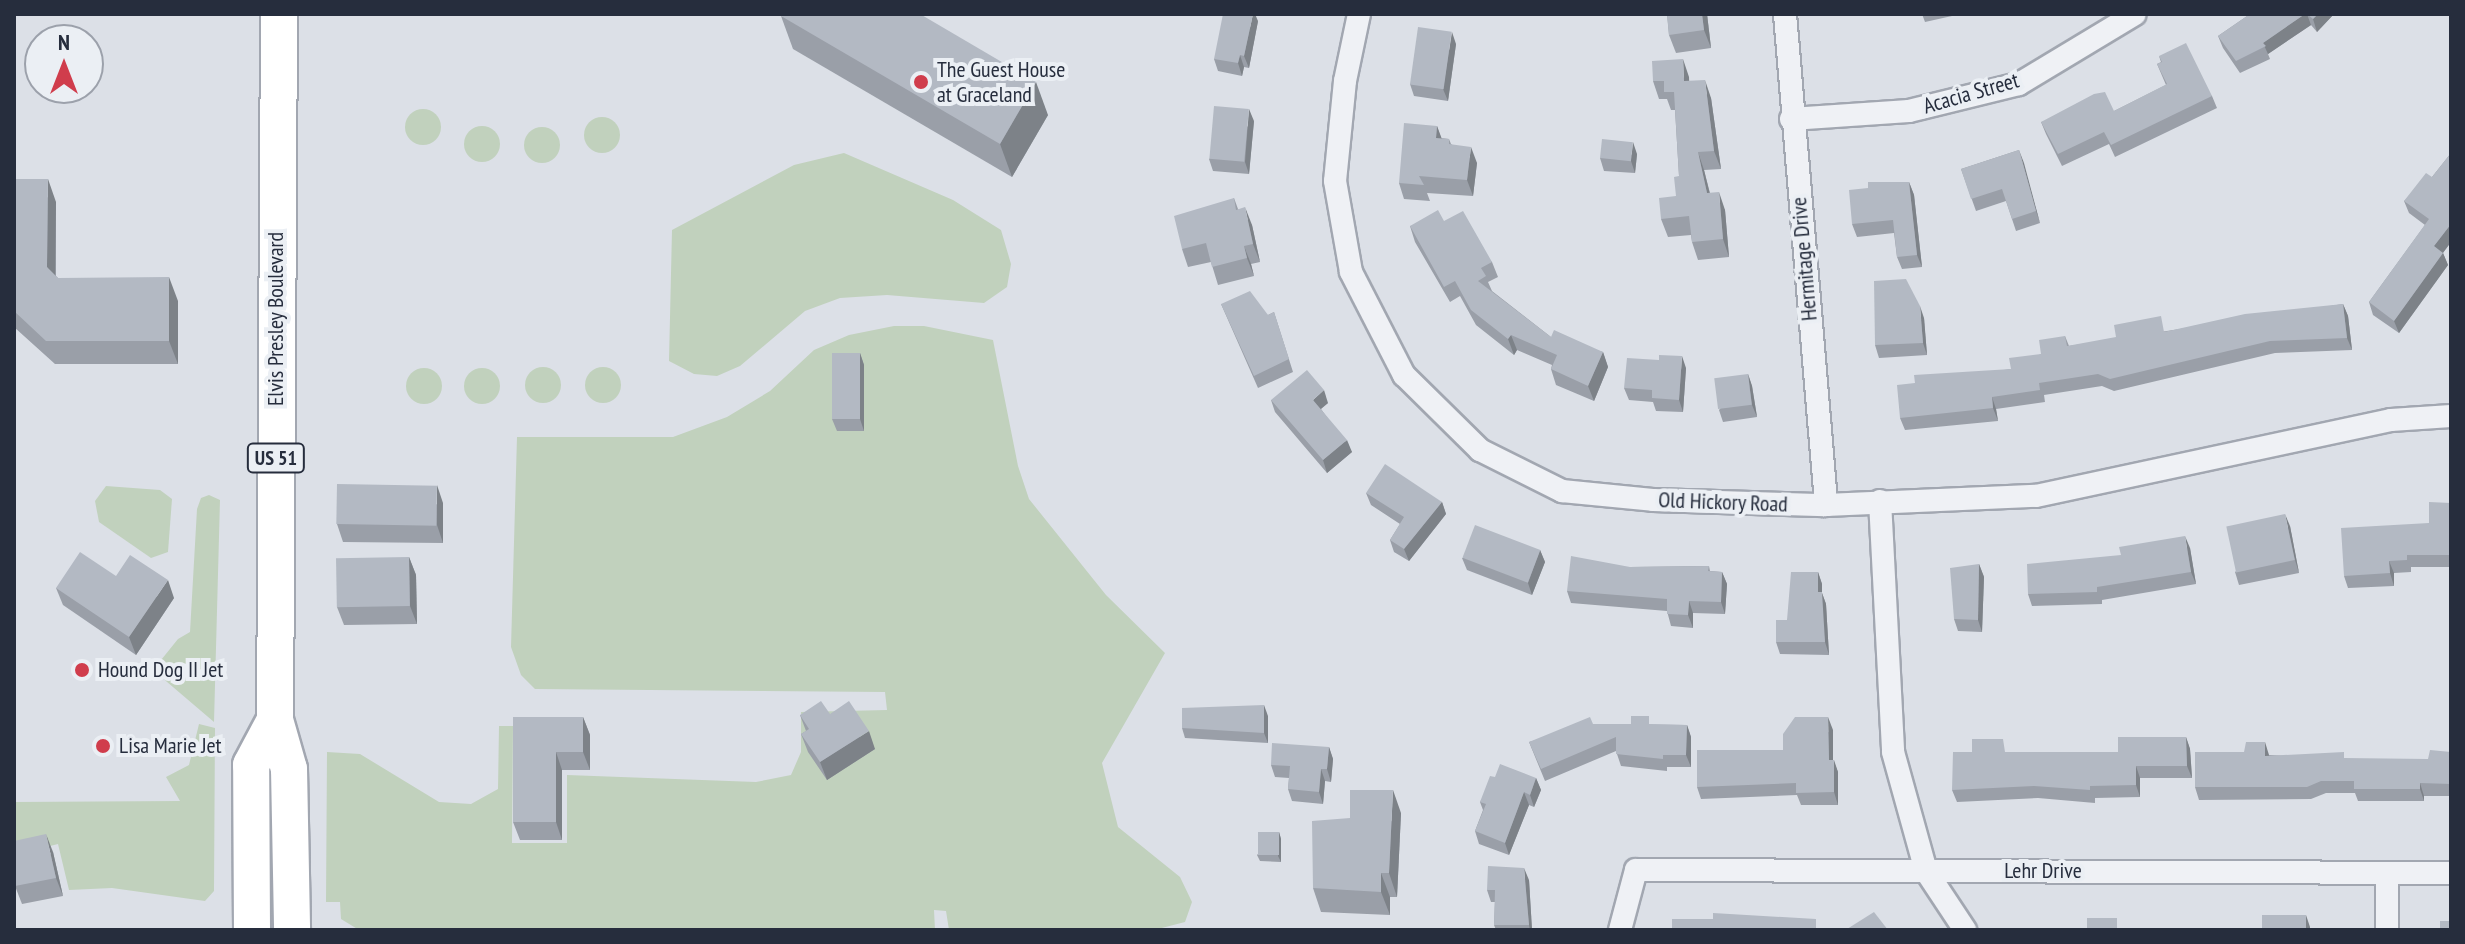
<!DOCTYPE html>
<html>
<head>
<meta charset="utf-8">
<style>
	body { margin:0 }
	#map { position:relative; width:2465px; height:944px; overflow:hidden; background:#dce0e7; font-family:"PT Sans Narrow",sans-serif }
	div>[style] { position:absolute }
	.green>* { inset:0; background:#c1d1bd }
	.round { border-radius:50% }
	.roads { filter:drop-shadow(2px 0 #a2a7b1) drop-shadow(-2px 0 #a2a7b1) drop-shadow(0 2px #a2a7b1) drop-shadow(0 -2px #a2a7b1) }
	.street>* { height:22px; margin:-11px; padding:0 11px; transform-origin:11px; border-radius:11px; background:#eff1f5 }
	.primary>* { height:36px; margin:-18px; padding:0 18px; transform-origin:18px; border-radius:18px; background:#fff }
	.wall>* { inset:0; background:#9a9fa8 }
	.shaded-wall>* { inset:0; background:#7d8288 }
	.building>* { inset:0; background:#b3b9c3; transform-origin:0 0 }
	.dots>* { width:22px; height:22px; translate:-50% -50%; box-sizing:border-box; border:4px solid #ebeff4; border-radius:50% }
	span { translate:-50% -50%; white-space:nowrap; text-align:center; line-height:1.15; -webkit-text-stroke:8px #ebeff4; paint-order:stroke }
	.shield-label span { padding:2px 6px; background:#ebeff4; border:2px solid; border-radius:6px; -webkit-text-stroke-width:0 }
	.shield-label { font-size:20px; color:#262d3d; font-weight:700 }
	.poi-label { font-size:22px; color:#262d3d }
	.left { translate:0 -50%; text-align:left }
	.street-label { font-size:22px; color:#262d3d }
	.frame { position:absolute; inset:0; border:16px solid #262d3d; pointer-events:none }
	.north { position:absolute; left:24px; top:24px; width:80px; height:80px; box-sizing:border-box; background:#ebeff4; border:2px solid #9ca1ab; border-radius:50%; rotate:0deg; font-size:22px; font-weight:700; line-height:32px; text-align:center; color:#262d3d }
	.north::after { content:''; display:block; margin:auto; width:28px; height:36px; background:#d03d4c; clip-path:polygon(50% 0,100% 100%,50% 72%,0 100%) }
</style>
</head>
<body>
<div id="map">
	<div class="green">
		<div class="round" style="left:405px;top:109px;width:36px;height:36px"></div>
		<div class="round" style="left:584px;top:117px;width:36px;height:36px"></div>
		<div class="round" style="left:464px;top:126px;width:36px;height:36px"></div>
		<div class="round" style="left:524px;top:127px;width:36px;height:36px"></div>
		<div style="clip-path:polygon(844px 153px,953px 200px,1001px 230px,1011px 264px,1007px 287px,984px 303px,887px 295px,840px 298px,805px 311px,740px 366px,717px 376px,694px 374px,669px 361px,672px 230px,794px 165px)"></div>
		<div style="clip-path:polygon(894px 326px,924px 326px,993px 340px,1018px 466px,1029px 499px,1106px 595px,1165px 653px,1102px 763px,1118px 827px,1180px 877px,1192px 902px,1185px 922px,1154px 930px,949px 930px,946px 911px,934px 910px,935px 930px,359px 930px,341px 919px,340px 902px,326px 902px,327px 752px,360px 754px,439px 802px,471px 804px,498px 789px,499px 726px,513px 726px,512px 843px,567px 843px,567px 775px,756px 782px,791px 775px,801px 752px,801px 712px,887px 710px,885px 692px,535px 689px,521px 675px,511px 647px,517px 437px,673px 437px,727px 417px,770px 391px,814px 350px,849px 335px)"></div>
		<div class="round" style="left:525px;top:367px;width:36px;height:36px"></div>
		<div class="round" style="left:585px;top:367px;width:36px;height:36px"></div>
		<div class="round" style="left:464px;top:368px;width:36px;height:36px"></div>
		<div class="round" style="left:406px;top:368px;width:36px;height:36px"></div>
		<div style="clip-path:polygon(106px 486px,160px 490px,172px 499px,168px 552px,151px 558px,99px 522px,95px 501px)"></div>
		<div style="clip-path:polygon(209px 495px,220px 500px,214px 722px,153px 670px,178px 639px,190px 632px,197px 509px,201px 498px)"></div>
		<div style="clip-path:polygon(199px 724px,215px 728px,214px 891px,205px 901px,112px 888px,69px 890px,58px 844px,14px 855px,14px 802px,180px 801px,166px 777px,189px 765px)"></div>
	</div>
	<div class="roads">
		<div class="street">
			<div style="left:1359px;top:14px;width:68px;rotate:101.8deg"></div>
			<div style="left:1345px;top:81px;width:100px;rotate:95.7deg"></div>
			<div style="left:1335px;top:181px;width:92px;rotate:80deg"></div>
			<div style="left:1351px;top:272px;width:116px;rotate:62.8deg"></div>
			<div style="left:1404px;top:375px;width:107px;rotate:44.6deg"></div>
			<div style="left:1480px;top:450px;width:92px;rotate:26.6deg"></div>
			<div style="left:1562px;top:491px;width:91px;rotate:5.6deg"></div>
			<div style="left:1653px;top:500px;width:173px;rotate:1.7deg"></div>
			<div style="left:1826px;top:505px;width:210px;rotate:-2.5deg"></div>
			<div style="left:2036px;top:496px;width:363px;rotate:-12.1deg"></div>
			<div style="left:2391px;top:420px;width:60px;rotate:-3.8deg"></div>
			<div style="left:1785px;top:14px;width:493px;rotate:85.2deg"></div>
			<div style="left:1791px;top:119px;width:118px;rotate:-3.9deg"></div>
			<div style="left:1909px;top:111px;width:113px;rotate:-13.8deg"></div>
			<div style="left:2019px;top:84px;width:135px;rotate:-31.1deg"></div>
			<div style="left:1880px;top:501px;width:251px;rotate:87deg"></div>
			<div style="left:1893px;top:752px;width:123px;rotate:74.5deg"></div>
			<div style="left:1926px;top:871px;width:71px;rotate:56.5deg"></div>
			<div style="left:2387px;top:873px;width:57px;rotate:90deg"></div>
			<div style="left:1620px;top:930px;width:62px;rotate:-75.1deg"></div>
			<div style="left:1636px;top:870px;width:815px;rotate:0.21deg"></div>
		</div>
		<div class="primary">
			<div style="left:279px;top:14px;width:706px;rotate:90.32deg"></div>
			<div style="left:275px;top:720px;width:51px;rotate:74.1deg"></div>
			<div style="left:289px;top:769px;width:161px;rotate:88.9deg"></div>
			<div style="left:252px;top:930px;width:165px;rotate:-90.3deg"></div>
			<div style="left:251px;top:765px;width:51px;rotate:-61.9deg"></div>
		</div>
	</div>
	<div class="wall">
		<div style="clip-path:polygon(1667px 14px,1707px 14px,1711px 48px,1676px 53px,1669px 35px)"></div>
		<div style="clip-path:polygon(1846px 14px,1874px 14px,1846px 16px)"></div>
		<div style="clip-path:polygon(1922px 14px,1961px 14px,1925px 22px)"></div>
		<div style="clip-path:polygon(2250px 14px,2334px 14px,2317px 32px,2311px 25px,2268px 54px,2270px 59px,2240px 73px,2223px 48px,2218px 36px)"></div>
		<div style="clip-path:polygon(781px 16px,1048px 115px,1012px 177px,793px 49px)"></div>
		<div style="clip-path:polygon(1258px 21px,1249px 68px,1244px 67px,1242px 76px,1218px 71px,1214px 59px)"></div>
		<div style="clip-path:polygon(1456px 44px,1448px 101px,1414px 96px,1410px 84px)"></div>
		<div style="clip-path:polygon(2159px 56px,2212px 96px,2217px 108px,2115px 157px,2109px 144px,2062px 166px,2046px 134px,2041px 122px,2114px 111px,2166px 85px,2157px 64px,2161px 62px)"></div>
		<div style="clip-path:polygon(1689px 77px,1689px 81px,1711px 98px,1721px 169px,1704px 170px,1710px 193px,1725px 210px,1729px 257px,1698px 260px,1692px 242px,1691px 235px,1668px 237px,1661px 219px,1676px 196px,1679px 176px,1675px 110px,1671px 110px,1667px 99px,1659px 99px,1653px 81px)"></div>
		<div style="clip-path:polygon(1254px 121px,1249px 174px,1213px 171px,1209px 159px)"></div>
		<div style="clip-path:polygon(1437px 126px,1441px 138px,1449px 139px,1451px 144px,1477px 163px,1473px 196px,1427px 193px,1430px 201px,1404px 199px,1399px 183px)"></div>
		<div style="clip-path:polygon(2019px 150px,2040px 223px,2016px 231px,2006px 201px,1976px 211px,1961px 169px)"></div>
		<div style="clip-path:polygon(2451px 153px,2451px 242px,2443px 253px,2448px 265px,2399px 333px,2373px 315px,2369px 302px,2425px 225px,2409px 213px,2404px 201px,2432px 177px)"></div>
		<div style="clip-path:polygon(1637px 154px,1635px 173px,1604px 171px,1600px 158px)"></div>
		<div style="clip-path:polygon(14px 179px,56px 202px,56px 276px,58px 278px,178px 301px,178px 364px,55px 364px,14px 327px)"></div>
		<div style="clip-path:polygon(1909px 182px,1914px 195px,1922px 267px,1902px 269px,1897px 257px,1894px 233px,1857px 237px,1852px 224px)"></div>
		<div style="clip-path:polygon(1234px 198px,1238px 209px,1252px 225px,1260px 262px,1251px 264px,1254px 276px,1218px 285px,1211px 262px,1188px 267px,1182px 249px)"></div>
		<div style="clip-path:polygon(1444px 221px,1492px 262px,1498px 277px,1488px 282px,1492px 291px,1551px 337px,1603px 352px,1608px 367px,1594px 401px,1556px 385px,1551px 369px,1552px 365px,1517px 350px,1514px 355px,1476px 325px,1460px 296px,1450px 302px,1415px 242px,1410px 226px)"></div>
		<div style="clip-path:polygon(1221px 304px,1268px 315px,1274px 312px,1293px 372px,1258px 388px)"></div>
		<div style="clip-path:polygon(2343px 304px,2348px 316px,2352px 350px,2275px 353px,2114px 391px,2102px 386px,2044px 395px,2045px 402px,1996px 409px,1998px 421px,1905px 430px,1900px 418px,1915px 383px,2011px 369px,2041px 354px,2065px 336px,2069px 346px)"></div>
		<div style="clip-path:polygon(1924px 318px,1927px 355px,1879px 358px,1875px 345px)"></div>
		<div style="clip-path:polygon(860px 353px,864px 365px,864px 431px,837px 431px,832px 419px)"></div>
		<div style="clip-path:polygon(1686px 368px,1683px 412px,1656px 411px,1653px 402px,1629px 400px,1624px 388px)"></div>
		<div style="clip-path:polygon(1748px 374px,1752px 386px,1757px 417px,1723px 422px,1719px 410px)"></div>
		<div style="clip-path:polygon(1271px 400px,1328px 403px,1321px 409px,1352px 452px,1327px 473px,1275px 412px)"></div>
		<div style="clip-path:polygon(1366px 493px,1442px 502px,1446px 514px,1409px 561px,1394px 552px,1390px 540px,1400px 524px,1371px 505px)"></div>
		<div style="clip-path:polygon(443px 503px,443px 543px,343px 542px,337px 524px)"></div>
		<div style="clip-path:polygon(2451px 503px,2451px 567px,2411px 567px,2411px 572px,2394px 573px,2394px 586px,2348px 588px,2344px 576px,2429px 523px)"></div>
		<div style="clip-path:polygon(2290px 526px,2299px 573px,2239px 585px,2235px 572px)"></div>
		<div style="clip-path:polygon(2190px 548px,2196px 584px,2102px 600px,2102px 604px,2032px 606px,2028px 594px)"></div>
		<div style="clip-path:polygon(1540px 550px,1545px 562px,1532px 595px,1467px 570px,1462px 558px)"></div>
		<div style="clip-path:polygon(409px 557px,416px 575px,417px 624px,344px 625px,337px 607px)"></div>
		<div style="clip-path:polygon(1979px 564px,1984px 577px,1982px 632px,1958px 631px,1954px 619px)"></div>
		<div style="clip-path:polygon(1709px 566px,1710px 571px,1722px 572px,1727px 584px,1725px 614px,1693px 613px,1693px 628px,1671px 626px,1667px 611px,1571px 603px,1567px 591px,1630px 567px)"></div>
		<div style="clip-path:polygon(1818px 572px,1822px 584px,1822px 593px,1826px 604px,1829px 655px,1780px 654px,1776px 642px,1787px 620px)"></div>
		<div style="clip-path:polygon(56px 588px,174px 598px,136px 655px,63px 605px)"></div>
		<div style="clip-path:polygon(830px 714px,875px 749px,827px 780px,808px 752px,801px 734px,806px 731px,800px 715px)"></div>
		<div style="clip-path:polygon(1268px 716px,1268px 743px,1185px 738px,1182px 728px)"></div>
		<div style="clip-path:polygon(513px 717px,583px 717px,590px 735px,590px 770px,562px 770px,562px 840px,520px 840px,513px 822px)"></div>
		<div style="clip-path:polygon(1593px 724px,1687px 725px,1691px 737px,1691px 767px,1667px 767px,1667px 771px,1621px 766px,1616px 751px,1545px 781px,1529px 742px)"></div>
		<div style="clip-path:polygon(1833px 730px,1833px 760px,1838px 772px,1838px 805px,1801px 805px,1797px 795px,1701px 799px,1697px 787px)"></div>
		<div style="clip-path:polygon(2186px 737px,2190px 749px,2192px 778px,2140px 778px,2140px 797px,2095px 798px,2095px 803px,2038px 798px,1957px 802px,1952px 790px,1972px 752px,2118px 752px)"></div>
		<div style="clip-path:polygon(1329px 747px,1333px 759px,1331px 782px,1325px 781px,1323px 804px,1292px 801px,1288px 789px,1289px 778px,1275px 777px,1271px 765px)"></div>
		<div style="clip-path:polygon(2244px 752px,2269px 755px,2346px 759px,2428px 759px,2451px 752px,2451px 796px,2424px 796px,2424px 801px,2358px 801px,2355px 793px,2326px 793px,2311px 799px,2199px 800px,2195px 787px)"></div>
		<div style="clip-path:polygon(1495px 777px,1536px 778px,1541px 790px,1534px 807px,1529px 805px,1509px 855px,1479px 844px,1475px 831px,1483px 810px,1480px 802px)"></div>
		<div style="clip-path:polygon(1401px 813px,1397px 897px,1390px 897px,1390px 915px,1321px 912px,1313px 888px)"></div>
		<div style="clip-path:polygon(1279px 832px,1281px 839px,1281px 862px,1260px 861px,1257px 855px)"></div>
		<div style="clip-path:polygon(53px 852px,63px 896px,22px 904px,15px 886px)"></div>
		<div style="clip-path:polygon(1529px 880px,1532px 930px,1496px 930px,1494px 925px,1495px 902px,1491px 902px,1487px 890px)"></div>
	</div>
	<div class="shaded-wall">
		<div style="clip-path:polygon(1253px 14px,1255px 14px,1258px 21px,1249px 68px,1244px 56px)"></div>
		<div style="clip-path:polygon(1702px 14px,1707px 14px,1711px 48px,1704px 30px)"></div>
		<div style="clip-path:polygon(2305px 14px,2307px 14px,2311px 25px,2268px 54px,2263px 43px)"></div>
		<div style="clip-path:polygon(2318px 14px,2334px 14px,2317px 32px,2313px 19px)"></div>
		<div style="clip-path:polygon(1452px 32px,1456px 44px,1448px 101px,1443px 89px)"></div>
		<div style="clip-path:polygon(1240px 55px,1244px 67px,1242px 76px,1238px 63px)"></div>
		<div style="clip-path:polygon(1683px 59px,1689px 77px,1690px 99px,1684px 81px)"></div>
		<div style="clip-path:polygon(1705px 80px,1711px 98px,1721px 169px,1714px 151px)"></div>
		<div style="clip-path:polygon(1036px 82px,1048px 115px,1012px 177px,1000px 144px)"></div>
		<div style="clip-path:polygon(1249px 109px,1254px 121px,1249px 174px,1245px 162px)"></div>
		<div style="clip-path:polygon(1437px 126px,1443px 142px,1436px 138px)"></div>
		<div style="clip-path:polygon(1633px 142px,1637px 154px,1635px 173px,1631px 161px)"></div>
		<div style="clip-path:polygon(1471px 147px,1477px 163px,1473px 196px,1467px 180px)"></div>
		<div style="clip-path:polygon(2019px 150px,2024px 163px,2040px 223px,2036px 211px)"></div>
		<div style="clip-path:polygon(1698px 152px,1704px 170px,1714px 211px,1707px 193px)"></div>
		<div style="clip-path:polygon(48px 179px,56px 202px,55px 290px,47px 267px)"></div>
		<div style="clip-path:polygon(1909px 182px,1914px 195px,1922px 267px,1917px 255px)"></div>
		<div style="clip-path:polygon(1719px 192px,1725px 210px,1729px 257px,1723px 239px)"></div>
		<div style="clip-path:polygon(1245px 207px,1252px 225px,1260px 262px,1253px 244px)"></div>
		<div style="clip-path:polygon(2451px 224px,2451px 242px,2439px 258px,2434px 246px)"></div>
		<div style="clip-path:polygon(1244px 246px,1251px 264px,1254px 276px,1247px 258px)"></div>
		<div style="clip-path:polygon(2443px 253px,2448px 265px,2399px 333px,2394px 321px)"></div>
		<div style="clip-path:polygon(169px 277px,178px 301px,178px 364px,169px 341px)"></div>
		<div style="clip-path:polygon(2343px 304px,2348px 316px,2352px 350px,2347px 338px)"></div>
		<div style="clip-path:polygon(1920px 306px,1924px 318px,1927px 355px,1923px 343px)"></div>
		<div style="clip-path:polygon(1511px 335px,1517px 350px,1514px 355px,1508px 339px)"></div>
		<div style="clip-path:polygon(1603px 352px,1608px 367px,1594px 401px,1588px 386px)"></div>
		<div style="clip-path:polygon(860px 353px,864px 365px,864px 431px,860px 419px)"></div>
		<div style="clip-path:polygon(1682px 356px,1686px 368px,1683px 412px,1679px 400px)"></div>
		<div style="clip-path:polygon(1748px 374px,1752px 386px,1757px 417px,1752px 405px)"></div>
		<div style="clip-path:polygon(1324px 390px,1328px 403px,1317px 412px,1313px 400px)"></div>
		<div style="clip-path:polygon(1992px 397px,1996px 409px,1998px 421px,1993px 408px)"></div>
		<div style="clip-path:polygon(1347px 440px,1352px 452px,1327px 473px,1323px 460px)"></div>
		<div style="clip-path:polygon(437px 485px,443px 503px,443px 543px,437px 525px)"></div>
		<div style="clip-path:polygon(1442px 502px,1446px 514px,1409px 561px,1404px 549px)"></div>
		<div style="clip-path:polygon(2285px 514px,2290px 526px,2299px 573px,2295px 560px)"></div>
		<div style="clip-path:polygon(2185px 536px,2190px 548px,2196px 584px,2191px 572px)"></div>
		<div style="clip-path:polygon(1540px 550px,1545px 562px,1532px 595px,1528px 583px)"></div>
		<div style="clip-path:polygon(409px 557px,416px 575px,417px 624px,410px 606px)"></div>
		<div style="clip-path:polygon(2389px 561px,2394px 573px,2394px 586px,2390px 573px)"></div>
		<div style="clip-path:polygon(1979px 564px,1984px 577px,1982px 632px,1978px 620px)"></div>
		<div style="clip-path:polygon(1722px 572px,1727px 584px,1725px 614px,1721px 602px)"></div>
		<div style="clip-path:polygon(1818px 572px,1822px 584px,1822px 593px,1826px 604px,1829px 655px,1825px 642px,1818px 592px)"></div>
		<div style="clip-path:polygon(168px 580px,174px 598px,136px 655px,129px 637px)"></div>
		<div style="clip-path:polygon(1689px 601px,1693px 613px,1693px 628px,1688px 615px)"></div>
		<div style="clip-path:polygon(1264px 705px,1268px 716px,1268px 743px,1264px 733px)"></div>
		<div style="clip-path:polygon(583px 717px,590px 735px,590px 770px,583px 752px)"></div>
		<div style="clip-path:polygon(1828px 717px,1833px 730px,1833px 772px,1829px 760px)"></div>
		<div style="clip-path:polygon(1687px 725px,1691px 737px,1691px 767px,1686px 755px)"></div>
		<div style="clip-path:polygon(869px 731px,875px 749px,827px 780px,820px 762px)"></div>
		<div style="clip-path:polygon(2186px 737px,2190px 749px,2192px 778px,2187px 766px)"></div>
		<div style="clip-path:polygon(2265px 742px,2269px 755px,2269px 768px,2265px 756px)"></div>
		<div style="clip-path:polygon(1329px 747px,1333px 759px,1331px 782px,1327px 769px)"></div>
		<div style="clip-path:polygon(556px 752px,562px 770px,562px 840px,556px 822px)"></div>
		<div style="clip-path:polygon(1834px 760px,1838px 772px,1838px 805px,1834px 792px)"></div>
		<div style="clip-path:polygon(2136px 766px,2140px 778px,2140px 797px,2136px 785px)"></div>
		<div style="clip-path:polygon(1321px 769px,1325px 781px,1323px 804px,1319px 792px)"></div>
		<div style="clip-path:polygon(1536px 778px,1541px 790px,1534px 807px,1530px 795px)"></div>
		<div style="clip-path:polygon(2420px 783px,2424px 796px,2424px 801px,2420px 789px)"></div>
		<div style="clip-path:polygon(1393px 790px,1401px 813px,1397px 897px,1389px 873px)"></div>
		<div style="clip-path:polygon(1524px 792px,1529px 805px,1509px 855px,1505px 843px)"></div>
		<div style="clip-path:polygon(1279px 832px,1281px 839px,1281px 862px,1278px 856px)"></div>
		<div style="clip-path:polygon(46px 834px,53px 852px,63px 896px,56px 878px)"></div>
		<div style="clip-path:polygon(1524px 868px,1529px 880px,1532px 930px,1530px 930px,1529px 925px)"></div>
		<div style="clip-path:polygon(1381px 873px,1390px 897px,1390px 915px,1381px 892px)"></div>
		<div style="clip-path:polygon(2306px 915px,2310px 927px,2310px 930px,2306px 930px)"></div>
	</div>
	<div class="building">
		<div style="clip-path:polygon(782px 14px,920px 14px,1036px 82px,1000px 144px,781px 16px)"></div>
		<div style="clip-path:polygon(1223px 14px,1253px 14px,1244px 56px,1240px 55px,1238px 63px,1214px 59px)"></div>
		<div style="clip-path:polygon(1667px 14px,1702px 14px,1704px 30px,1669px 35px)"></div>
		<div style="clip-path:polygon(2250px 14px,2305px 14px,2263px 43px,2266px 46px,2236px 61px,2218px 36px)"></div>
		<div style="clip-path:polygon(2307px 14px,2318px 14px,2313px 19px)"></div>
		<div style="left:1418px;top:27px;width:34px;height:58px;rotate:8deg"></div>
		<div style="clip-path:polygon(2186px 43px,2212px 96px,2111px 145px,2104px 132px,2058px 154px,2041px 122px,2094px 94px,2105px 92px,2114px 111px,2167px 84px,2157px 64px,2162px 62px,2159px 56px)"></div>
		<div style="clip-path:polygon(1683px 59px,1684px 81px,1705px 80px,1714px 151px,1698px 152px,1707px 193px,1719px 192px,1723px 239px,1692px 242px,1689px 216px,1661px 219px,1659px 198px,1676px 196px,1674px 177px,1679px 176px,1674px 92px,1664px 92px,1664px 81px,1653px 81px,1652px 61px)"></div>
		<div style="left:1214px;top:106px;width:35px;height:53px;rotate:5deg"></div>
		<div style="clip-path:polygon(1404px 123px,1437px 126px,1436px 138px,1449px 139px,1449px 144px,1471px 147px,1467px 180px,1419px 176px,1424px 185px,1399px 183px)"></div>
		<div style="left:1602px;top:139px;width:31px;height:19px;rotate:6deg"></div>
		<div style="clip-path:polygon(2019px 150px,2036px 211px,2012px 219px,2002px 189px,1971px 199px,1961px 169px)"></div>
		<div style="clip-path:polygon(2451px 153px,2451px 224px,2434px 246px,2443px 253px,2394px 321px,2369px 302px,2429px 219px,2404px 201px,2426px 173px,2432px 177px)"></div>
		<div style="clip-path:polygon(14px 179px,48px 179px,47px 267px,58px 278px,169px 277px,169px 341px,46px 341px,14px 311px)"></div>
		<div style="clip-path:polygon(1868px 182px,1909px 182px,1917px 255px,1897px 257px,1893px 220px,1852px 224px,1849px 190px,1868px 188px)"></div>
		<div style="clip-path:polygon(1234px 198px,1236px 210px,1245px 207px,1253px 244px,1244px 246px,1247px 258px,1212px 267px,1206px 243px,1182px 249px,1174px 216px)"></div>
		<div style="clip-path:polygon(1438px 210px,1444px 221px,1463px 211px,1492px 262px,1481px 268px,1486px 276px,1478px 281px,1551px 337px,1554px 330px,1603px 352px,1588px 386px,1551px 369px,1557px 355px,1511px 335px,1508px 339px,1471px 310px,1455px 281px,1444px 287px,1410px 226px)"></div>
		<div style="clip-path:polygon(1906px 279px,1920px 306px,1923px 343px,1875px 345px,1874px 281px)"></div>
		<div style="clip-path:polygon(1250px 291px,1268px 315px,1274px 312px,1289px 359px,1254px 376px,1221px 304px)"></div>
		<div style="clip-path:polygon(2343px 304px,2347px 338px,2270px 341px,2110px 379px,2098px 374px,2039px 383px,2040px 390px,1992px 397px,1993px 408px,1900px 418px,1897px 385px,1915px 383px,1914px 375px,2011px 369px,2009px 358px,2041px 354px,2039px 340px,2065px 336px,2067px 346px,2116px 337px,2114px 325px,2161px 316px,2164px 332px,2245px 314px)"></div>
		<div style="left:832px;top:353px;width:28px;height:66px"></div>
		<div style="clip-path:polygon(1659px 355px,1682px 356px,1679px 400px,1652px 398px,1652px 390px,1624px 388px,1627px 358px,1659px 360px)"></div>
		<div style="clip-path:polygon(1307px 370px,1324px 390px,1313px 400px,1347px 440px,1323px 460px,1271px 400px)"></div>
		<div style="left:1748px;top:374px;width:31px;height:34px;rotate:83deg"></div>
		<div style="clip-path:polygon(1385px 464px,1442px 502px,1404px 549px,1390px 540px,1404px 517px,1366px 493px)"></div>
		<div style="left:337px;top:484px;width:100px;height:40px;rotate:1deg"></div>
		<div style="clip-path:polygon(2429px 502px,2451px 503px,2451px 555px,2407px 555px,2407px 560px,2389px 561px,2390px 573px,2344px 576px,2341px 528px,2429px 523px)"></div>
		<div style="left:2285px;top:514px;width:47px;height:60px;rotate:78deg"></div>
		<div style="left:1475px;top:525px;width:70px;height:35px;rotate:21deg"></div>
		<div style="clip-path:polygon(2185px 536px,2191px 572px,2097px 587px,2097px 592px,2028px 594px,2027px 564px,2121px 555px,2119px 547px)"></div>
		<div style="clip-path:polygon(80px 552px,116px 576px,130px 555px,168px 580px,129px 637px,56px 588px)"></div>
		<div style="clip-path:polygon(1571px 556px,1630px 567px,1709px 566px,1708px 571px,1722px 572px,1721px 602px,1689px 601px,1688px 615px,1667px 614px,1667px 599px,1567px 591px)"></div>
		<div style="left:409px;top:557px;width:49px;height:73px;rotate:89deg"></div>
		<div style="clip-path:polygon(1979px 564px,1978px 620px,1954px 619px,1950px 568px)"></div>
		<div style="clip-path:polygon(1791px 572px,1818px 572px,1818px 592px,1822px 592px,1825px 642px,1776px 642px,1776px 620px,1787px 620px)"></div>
		<div style="clip-path:polygon(821px 701px,830px 714px,849px 701px,869px 731px,820px 762px,801px 734px,809px 729px,800px 715px)"></div>
		<div style="clip-path:polygon(1264px 705px,1264px 733px,1182px 728px,1182px 708px)"></div>
		<div style="clip-path:polygon(1631px 716px,1649px 716px,1649px 724px,1687px 725px,1686px 755px,1663px 755px,1663px 759px,1616px 754px,1616px 737px,1541px 769px,1529px 742px,1590px 717px,1593px 724px,1631px 724px)"></div>
		<div style="clip-path:polygon(513px 717px,583px 717px,583px 752px,556px 752px,556px 822px,513px 822px)"></div>
		<div style="clip-path:polygon(1795px 717px,1828px 717px,1829px 760px,1834px 760px,1834px 792px,1796px 793px,1796px 783px,1697px 787px,1697px 750px,1783px 750px,1783px 734px)"></div>
		<div style="clip-path:polygon(2118px 737px,2186px 737px,2187px 766px,2136px 766px,2136px 785px,2090px 786px,2090px 790px,2034px 786px,1952px 790px,1953px 752px,1972px 752px,1972px 739px,2003px 739px,2005px 752px,2118px 752px)"></div>
		<div style="clip-path:polygon(2246px 742px,2265px 742px,2265px 756px,2344px 752px,2344px 758px,2428px 759px,2430px 750px,2451px 752px,2451px 784px,2420px 783px,2420px 789px,2354px 789px,2354px 781px,2321px 781px,2307px 787px,2195px 787px,2195px 752px,2244px 752px)"></div>
		<div style="clip-path:polygon(1272px 743px,1329px 747px,1327px 769px,1321px 769px,1319px 792px,1288px 789px,1290px 766px,1271px 765px)"></div>
		<div style="clip-path:polygon(1500px 764px,1536px 778px,1530px 795px,1524px 792px,1505px 843px,1475px 831px,1486px 804px,1480px 802px,1490px 776px,1495px 777px)"></div>
		<div style="clip-path:polygon(1350px 790px,1393px 790px,1389px 873px,1381px 873px,1381px 892px,1313px 888px,1312px 821px,1350px 818px)"></div>
		<div style="left:1258px;top:832px;width:21px;height:23px"></div>
		<div style="clip-path:polygon(46px 834px,56px 878px,15px 886px,14px 841px)"></div>
		<div style="clip-path:polygon(1488px 866px,1524px 868px,1529px 925px,1494px 925px,1495px 890px,1487px 890px)"></div>
		<div style="clip-path:polygon(1874px 912px,1888px 930px,1848px 930px,1847px 929px)"></div>
		<div style="clip-path:polygon(1713px 913px,1816px 919px,1816px 930px,1672px 930px,1672px 919px,1713px 919px)"></div>
		<div style="left:2262px;top:915px;width:44px;height:15px"></div>
		<div style="left:2087px;top:918px;width:30px;height:12px"></div>
		<div style="left:2451px;top:921px;width:9px;height:11px;rotate:90deg"></div>
	</div>
	<div class="dots">
		<div style="left:921px;top:82px;background:#d03d4c"></div>
		<div style="left:82px;top:670px;background:#d03d4c"></div>
		<div style="left:103px;top:746px;background:#d03d4c"></div>
	</div>
	<div class="shield-label">
		<span style="left:276px;top:458px">US 51</span>
	</div>
	<div class="poi-label">
		<span class="left" style="left:937px;top:82px">The Guest House<br>at Graceland</span>
		<span class="left" style="left:98px;top:670px">Hound Dog II Jet</span>
		<span class="left" style="left:119px;top:746px">Lisa Marie Jet</span>
	</div>
	<div class="street-label">
		<span style="left:1971px;top:93px;rotate:-16deg">Acacia Street</span>
		<span style="left:1804px;top:259px;rotate:-95deg">Hermitage Drive</span>
		<span style="left:276px;top:319px;rotate:-90deg">Elvis Presley Boulevard</span>
		<span style="left:1723px;top:502px;rotate:2deg">Old Hickory Road</span>
		<span style="left:2043px;top:871px">Lehr Drive</span>
	</div>
	<div class="frame"></div>
	<div class="north">N</div>
</div>
</body>
</html>
